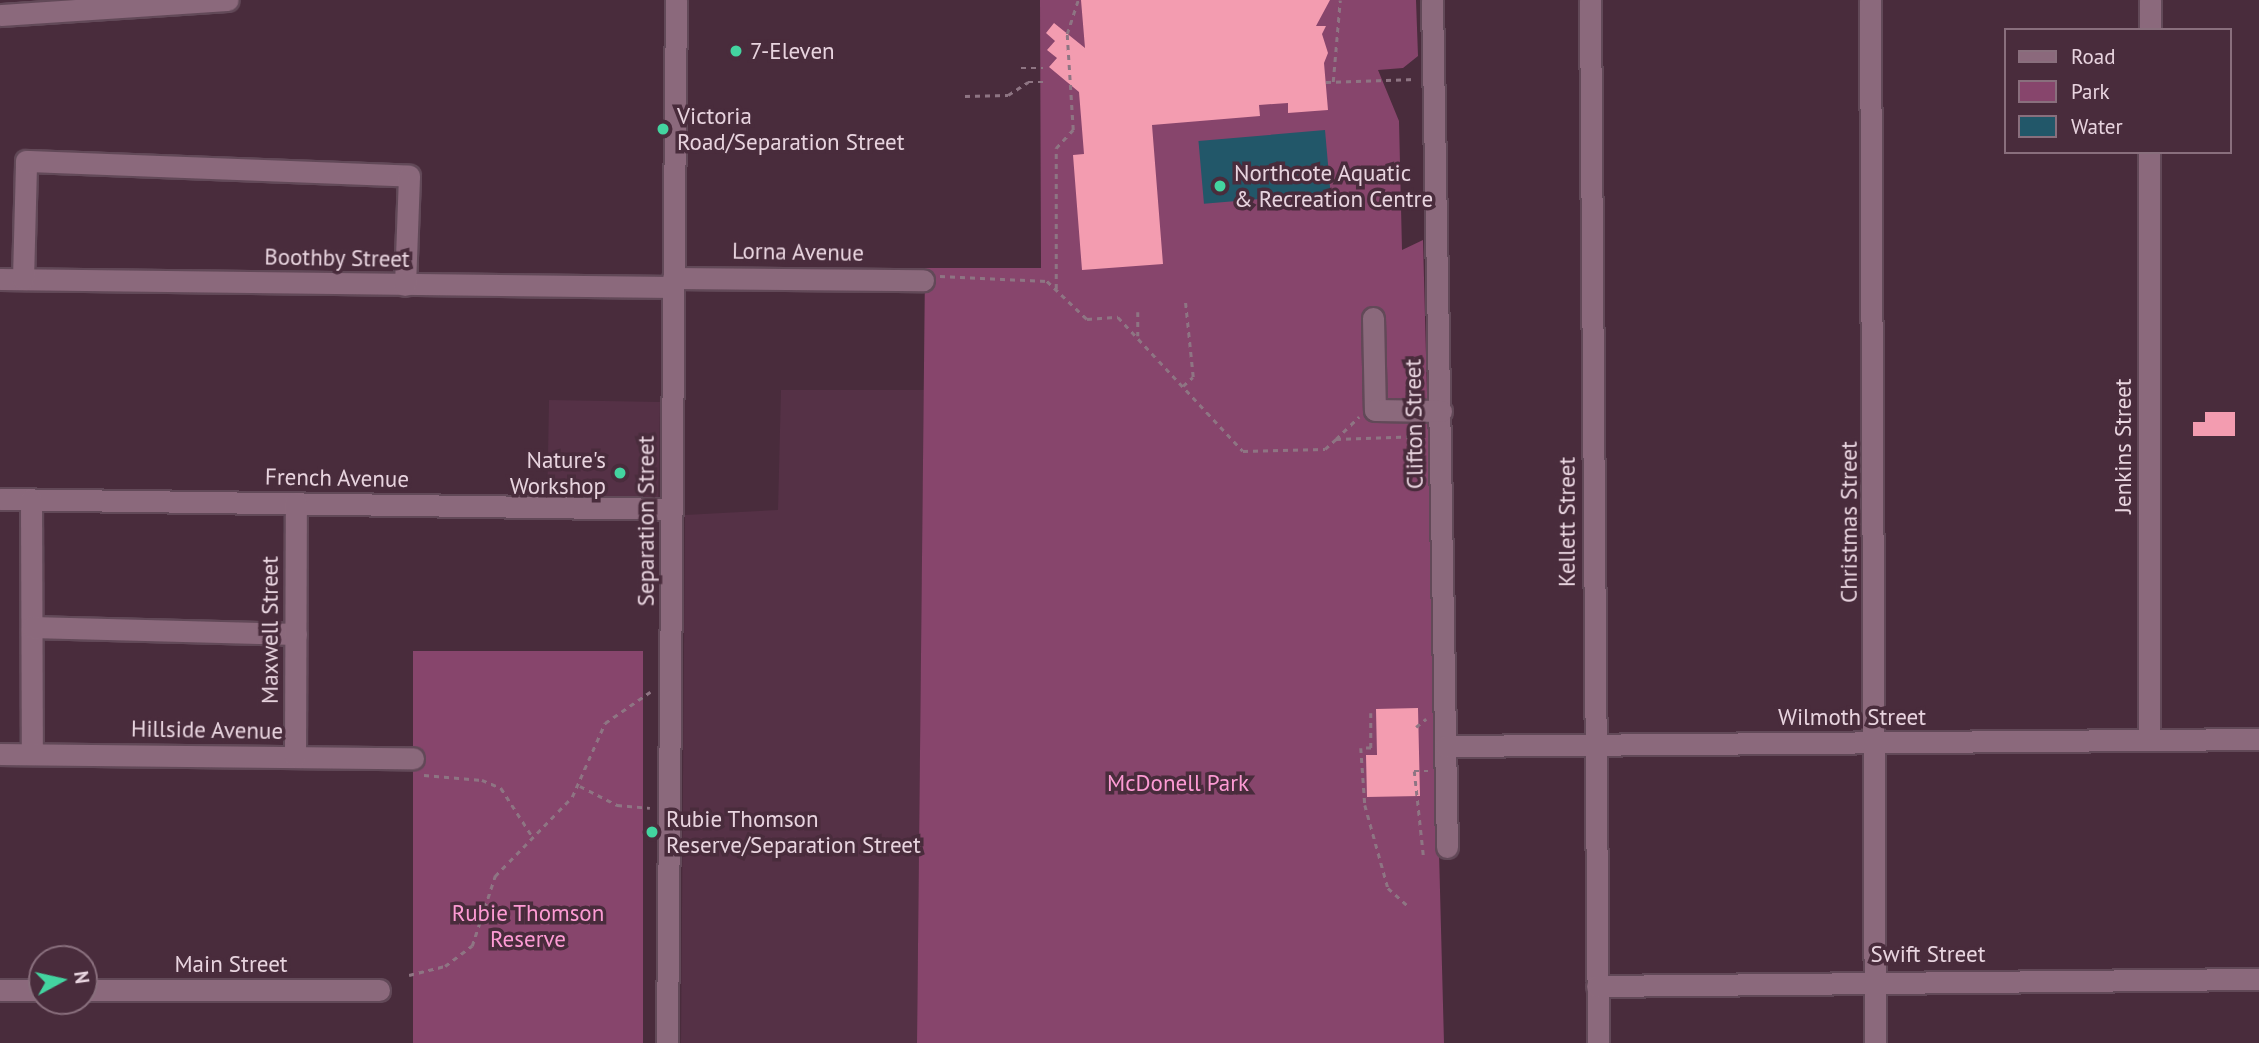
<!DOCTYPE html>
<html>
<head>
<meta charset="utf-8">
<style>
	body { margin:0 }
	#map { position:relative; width:2259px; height:1043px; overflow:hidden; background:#492c3c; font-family:"PT Sans",sans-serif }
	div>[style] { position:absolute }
	.built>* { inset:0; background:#553146; transform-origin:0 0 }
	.green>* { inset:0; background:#87456c; transform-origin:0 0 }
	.water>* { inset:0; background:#225769; transform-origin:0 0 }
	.building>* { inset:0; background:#f39cb0 }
	.path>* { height:2.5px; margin-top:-1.25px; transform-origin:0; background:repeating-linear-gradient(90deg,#8e7583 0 5px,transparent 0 10px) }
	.roads { filter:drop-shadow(2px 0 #624958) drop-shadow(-2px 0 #624958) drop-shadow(0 2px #624958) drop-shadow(0 -2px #624958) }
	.minor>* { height:21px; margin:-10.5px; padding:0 10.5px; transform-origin:10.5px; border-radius:10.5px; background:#8b697c }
	.dots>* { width:19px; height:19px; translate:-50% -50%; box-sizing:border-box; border:4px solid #492c3c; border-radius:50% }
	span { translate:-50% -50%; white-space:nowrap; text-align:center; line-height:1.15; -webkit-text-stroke:7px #492c3c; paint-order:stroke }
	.poi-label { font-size:23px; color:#e8d4df }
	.left { translate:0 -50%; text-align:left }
	.right { translate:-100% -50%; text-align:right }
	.street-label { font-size:23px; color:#e8d4df }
	.park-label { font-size:23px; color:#fd9bd4 }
	.legend { position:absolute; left:2004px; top:28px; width:228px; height:126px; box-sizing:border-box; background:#492c3c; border:2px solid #896f7d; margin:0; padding:9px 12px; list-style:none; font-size:21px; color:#e8d4df }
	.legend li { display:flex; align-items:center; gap:14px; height:35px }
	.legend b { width:35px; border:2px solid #896f7d }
	.north { position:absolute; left:28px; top:945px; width:70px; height:70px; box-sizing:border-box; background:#492c3c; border:2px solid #896f7d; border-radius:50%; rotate:82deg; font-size:19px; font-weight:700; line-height:28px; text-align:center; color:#e8d4df }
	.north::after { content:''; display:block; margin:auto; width:24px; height:32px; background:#43d4a0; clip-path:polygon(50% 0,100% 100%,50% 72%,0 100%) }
</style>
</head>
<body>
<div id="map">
	<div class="built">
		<div style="clip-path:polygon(781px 390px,924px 390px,917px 1043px,681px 1043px,685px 515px,778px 510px)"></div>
		<div style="left:549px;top:400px;width:111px;height:96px;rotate:1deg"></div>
	</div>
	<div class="green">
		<div style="clip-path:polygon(1040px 0,1416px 0,1418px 56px,1403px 68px,1378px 70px,1399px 121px,1402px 250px,1423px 240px,1444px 1043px,917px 1043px,925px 268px,1041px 268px)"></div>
		<div style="left:413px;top:651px;width:230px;height:392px"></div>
	</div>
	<div class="water">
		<div style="left:1325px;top:130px;width:63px;height:127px;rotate:85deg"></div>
	</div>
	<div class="building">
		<div style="clip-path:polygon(1081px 0,1330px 0,1316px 26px,1326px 26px,1322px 34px,1328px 53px,1324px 63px,1328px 110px,1288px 113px,1288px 103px,1259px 105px,1260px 116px,1152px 125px,1163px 264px,1082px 270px,1073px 155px,1084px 154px,1079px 92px,1049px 67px,1057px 58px,1047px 50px,1055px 41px,1046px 33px,1054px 23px,1085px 48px)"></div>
		<div style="clip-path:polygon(2205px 412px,2235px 412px,2235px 436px,2193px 436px,2193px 422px,2205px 422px)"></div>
		<div style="clip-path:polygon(1418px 708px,1420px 796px,1367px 797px,1366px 755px,1377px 755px,1376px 709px)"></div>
	</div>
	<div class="path">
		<div style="left:1021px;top:68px;width:22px"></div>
		<div style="left:1326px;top:82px;width:90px;rotate:-1.9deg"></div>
		<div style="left:1333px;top:82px;width:82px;rotate:-85.1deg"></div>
		<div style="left:965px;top:96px;width:43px;rotate:-1.3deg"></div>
		<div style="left:1008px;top:95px;width:24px;rotate:-33deg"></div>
		<div style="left:1028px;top:82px;width:16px"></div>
		<div style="left:940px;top:276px;width:107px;rotate:2.7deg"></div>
		<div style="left:1047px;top:281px;width:55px;rotate:43.5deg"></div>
		<div style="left:1087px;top:319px;width:31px;rotate:-4deg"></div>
		<div style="left:1118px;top:317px;width:183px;rotate:47deg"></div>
		<div style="left:1243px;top:451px;width:82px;rotate:-1.4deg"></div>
		<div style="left:1325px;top:449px;width:15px;rotate:-42deg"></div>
		<div style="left:1336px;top:439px;width:86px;rotate:-2deg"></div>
		<div style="left:1056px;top:289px;width:141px;rotate:-90deg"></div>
		<div style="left:1056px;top:148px;width:25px;rotate:-47deg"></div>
		<div style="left:1073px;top:130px;width:96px;rotate:-93.6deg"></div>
		<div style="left:1067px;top:34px;width:36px;rotate:-72deg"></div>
		<div style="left:1138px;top:312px;width:24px;rotate:90deg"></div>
		<div style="left:1183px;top:386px;width:13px;rotate:-42deg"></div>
		<div style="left:1193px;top:377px;width:78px;rotate:-95.9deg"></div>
		<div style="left:1336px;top:439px;width:32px;rotate:-44deg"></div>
		<div style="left:1371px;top:713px;width:35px;rotate:90deg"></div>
		<div style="left:1371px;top:748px;width:10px;rotate:180deg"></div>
		<div style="left:1361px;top:748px;width:57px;rotate:86deg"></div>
		<div style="left:1365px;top:805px;width:86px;rotate:74.5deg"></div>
		<div style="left:1388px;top:888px;width:28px;rotate:42deg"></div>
		<div style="left:1416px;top:727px;width:13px;rotate:-39deg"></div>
		<div style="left:424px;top:775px;width:58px;rotate:4.9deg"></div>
		<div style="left:482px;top:780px;width:21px;rotate:23deg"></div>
		<div style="left:501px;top:788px;width:57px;rotate:57.1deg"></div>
		<div style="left:580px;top:786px;width:42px;rotate:27.2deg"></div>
		<div style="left:617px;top:805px;width:33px;rotate:5deg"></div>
		<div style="left:1423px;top:855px;width:84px;rotate:-96.1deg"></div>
		<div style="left:1414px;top:771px;width:14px"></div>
		<div style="left:409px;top:975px;width:37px;rotate:-14deg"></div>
		<div style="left:445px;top:966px;width:34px;rotate:-37deg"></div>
		<div style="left:472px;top:946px;width:74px;rotate:-71.8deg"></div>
		<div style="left:495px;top:876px;width:110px;rotate:-45.7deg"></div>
		<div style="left:572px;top:797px;width:81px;rotate:-66deg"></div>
		<div style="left:605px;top:723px;width:55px;rotate:-34.6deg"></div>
	</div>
	<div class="roads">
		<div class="minor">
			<div style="left:1432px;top:0;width:847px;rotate:88.99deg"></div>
			<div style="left:1590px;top:0;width:1043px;rotate:89.56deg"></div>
			<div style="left:1870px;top:0;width:1043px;rotate:89.73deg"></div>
			<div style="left:0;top:15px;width:228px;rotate:-3.8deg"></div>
			<div style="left:2150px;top:30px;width:30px;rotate:-90deg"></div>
			<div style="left:673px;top:278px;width:250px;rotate:0.5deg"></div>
			<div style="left:0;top:279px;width:672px;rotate:0.68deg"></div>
			<div style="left:23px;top:279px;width:118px;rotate:-88.5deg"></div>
			<div style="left:26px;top:161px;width:383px;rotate:2.2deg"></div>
			<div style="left:409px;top:176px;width:109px;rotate:92.1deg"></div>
			<div style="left:1373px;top:318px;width:92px;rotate:88.8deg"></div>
			<div style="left:1375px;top:410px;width:66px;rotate:0.9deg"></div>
			<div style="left:0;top:499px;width:672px;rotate:0.85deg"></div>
			<div style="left:31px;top:499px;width:255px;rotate:89.8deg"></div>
			<div style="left:32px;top:627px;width:264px;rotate:1.5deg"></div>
			<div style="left:2149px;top:740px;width:588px;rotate:-90deg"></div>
			<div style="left:1446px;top:746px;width:813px;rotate:-0.49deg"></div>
			<div style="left:0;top:754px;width:413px;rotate:0.6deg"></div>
			<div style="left:295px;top:757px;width:254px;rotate:-89.8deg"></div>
			<div style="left:1597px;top:986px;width:662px;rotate:-0.61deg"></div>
			<div style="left:0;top:990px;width:42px"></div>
			<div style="left:84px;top:990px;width:295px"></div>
			<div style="left:667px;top:1043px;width:1043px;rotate:-89.51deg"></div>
		</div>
	</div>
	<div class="dots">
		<div style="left:736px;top:51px;background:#43d4a0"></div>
		<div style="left:663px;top:129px;background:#43d4a0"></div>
		<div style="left:1220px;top:186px;background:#43d4a0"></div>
		<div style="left:620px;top:473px;background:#43d4a0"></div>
		<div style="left:652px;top:832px;background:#43d4a0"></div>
	</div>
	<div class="poi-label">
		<span class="left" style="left:750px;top:51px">7-Eleven</span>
		<span class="left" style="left:677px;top:129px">Victoria<br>Road/Separation Street</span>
		<span class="left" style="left:1234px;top:186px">Northcote Aquatic<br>&amp; Recreation Centre</span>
		<span class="right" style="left:606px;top:473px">Nature's<br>Workshop</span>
		<span class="left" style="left:666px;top:832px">Rubie Thomson<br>Reserve/Separation Street</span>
	</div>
	<div class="street-label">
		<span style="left:798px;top:252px;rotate:1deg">Lorna Avenue</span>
		<span style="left:337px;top:258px;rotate:1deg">Boothby Street</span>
		<span style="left:1414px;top:424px;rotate:-91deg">Clifton Street</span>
		<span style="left:2123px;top:446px;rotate:-90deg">Jenkins Street</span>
		<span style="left:337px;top:478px;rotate:1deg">French Avenue</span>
		<span style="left:646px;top:521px;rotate:-90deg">Separation Street</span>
		<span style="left:1567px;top:522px;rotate:-90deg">Kellett Street</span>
		<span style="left:1849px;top:522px;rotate:-90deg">Christmas Street</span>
		<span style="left:270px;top:630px;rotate:-90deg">Maxwell Street</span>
		<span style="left:1852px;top:717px">Wilmoth Street</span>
		<span style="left:207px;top:730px;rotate:1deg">Hillside Avenue</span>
		<span style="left:1928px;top:954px">Swift Street</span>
		<span style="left:231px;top:964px">Main Street</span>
	</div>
	<div class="park-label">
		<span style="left:1178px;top:783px">McDonell Park</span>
		<span style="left:528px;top:926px">Rubie Thomson<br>Reserve</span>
	</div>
	<ul class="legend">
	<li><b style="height:9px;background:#8b697c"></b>Road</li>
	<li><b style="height:19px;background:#87456c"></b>Park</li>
	<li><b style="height:19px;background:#225769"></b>Water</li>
	</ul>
	<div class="north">N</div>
</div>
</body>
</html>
